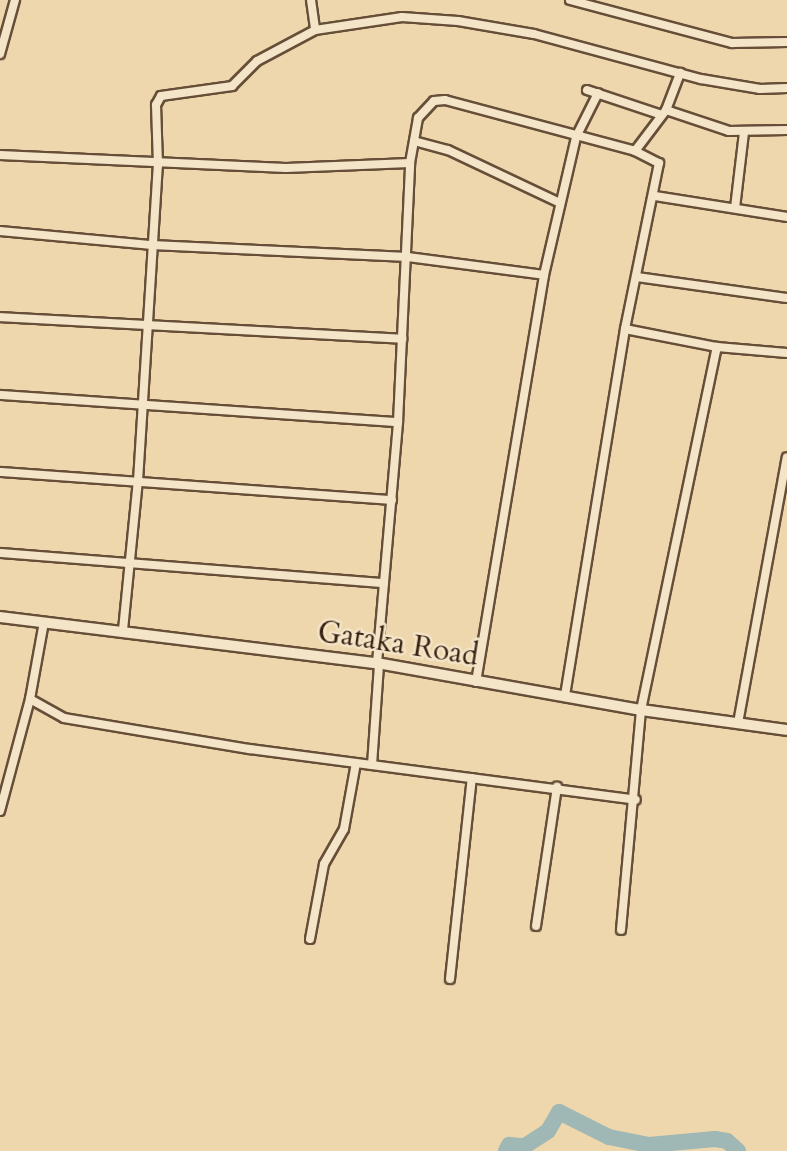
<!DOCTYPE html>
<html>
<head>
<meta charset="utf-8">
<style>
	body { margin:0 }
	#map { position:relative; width:787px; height:1151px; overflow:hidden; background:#eed7ac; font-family:Cardo,serif }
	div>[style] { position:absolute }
	.river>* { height:16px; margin:-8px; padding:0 8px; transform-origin:8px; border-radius:8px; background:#9fb7b5 }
	.roads { filter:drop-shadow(2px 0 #664e38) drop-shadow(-2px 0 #664e38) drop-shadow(0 2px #664e38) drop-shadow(0 -2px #664e38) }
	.street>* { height:8px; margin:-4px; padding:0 4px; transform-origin:4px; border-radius:4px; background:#f4e5c9 }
	.secondary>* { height:10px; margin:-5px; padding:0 5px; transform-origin:5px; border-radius:5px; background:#f4e5c9 }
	span { translate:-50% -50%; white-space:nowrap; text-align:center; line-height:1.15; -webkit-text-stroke:5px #f4e5c9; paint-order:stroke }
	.street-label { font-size:30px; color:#392112 }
</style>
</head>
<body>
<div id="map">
	<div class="river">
		<div style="left:506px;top:1151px;width:7px;rotate:-63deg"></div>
		<div style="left:509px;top:1145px;width:16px;rotate:4deg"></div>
		<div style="left:525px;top:1146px;width:27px;rotate:-33deg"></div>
		<div style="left:548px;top:1131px;width:22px;rotate:-60deg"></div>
		<div style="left:559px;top:1112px;width:56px;rotate:26.6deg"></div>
		<div style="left:609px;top:1137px;width:41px;rotate:11.3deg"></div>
		<div style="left:649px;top:1145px;width:66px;rotate:-5.2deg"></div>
		<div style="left:715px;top:1139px;width:12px;rotate:9deg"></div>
		<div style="left:727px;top:1141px;width:15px;rotate:42deg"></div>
	</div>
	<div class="roads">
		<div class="street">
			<div style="left:311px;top:0;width:30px;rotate:82deg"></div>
			<div style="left:570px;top:0;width:168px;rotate:14.9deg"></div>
			<div style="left:732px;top:43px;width:55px;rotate:-1deg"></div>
			<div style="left:0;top:54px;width:56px;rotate:-74.5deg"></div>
			<div style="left:587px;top:90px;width:79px;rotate:18.4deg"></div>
			<div style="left:666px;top:110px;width:66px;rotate:18.4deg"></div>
			<div style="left:729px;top:131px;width:58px;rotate:-1deg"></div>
			<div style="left:414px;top:141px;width:35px;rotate:15deg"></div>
			<div style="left:448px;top:150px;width:124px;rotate:25.3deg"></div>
			<div style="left:635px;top:151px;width:51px;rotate:-52.9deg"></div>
			<div style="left:666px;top:110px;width:40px;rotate:-69deg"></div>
			<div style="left:0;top:155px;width:286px;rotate:2.6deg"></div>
			<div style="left:286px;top:168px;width:124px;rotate:-2.3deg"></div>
			<div style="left:655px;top:196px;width:134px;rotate:9deg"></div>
			<div style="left:735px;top:208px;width:77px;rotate:-83.2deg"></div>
			<div style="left:0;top:231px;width:153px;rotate:5.3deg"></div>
			<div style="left:152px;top:245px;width:256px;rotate:2.7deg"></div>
			<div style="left:408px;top:257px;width:137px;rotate:7.5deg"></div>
			<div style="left:637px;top:277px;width:151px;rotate:8deg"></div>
			<div style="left:0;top:317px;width:403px;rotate:3.1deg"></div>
			<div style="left:625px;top:329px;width:94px;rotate:11.1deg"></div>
			<div style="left:717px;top:347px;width:70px;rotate:4.9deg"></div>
			<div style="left:0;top:395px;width:399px;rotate:3.9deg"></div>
			<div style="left:0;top:472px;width:393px;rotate:4.1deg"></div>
			<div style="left:0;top:553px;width:385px;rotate:4.5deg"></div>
			<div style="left:123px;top:630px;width:150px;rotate:-84.3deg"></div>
			<div style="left:138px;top:481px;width:317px;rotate:-86.4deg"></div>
			<div style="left:158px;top:165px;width:60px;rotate:-91.9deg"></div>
			<div style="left:156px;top:105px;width:10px;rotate:-61deg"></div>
			<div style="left:161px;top:96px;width:72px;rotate:-8deg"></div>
			<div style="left:232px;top:86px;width:35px;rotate:-45deg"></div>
			<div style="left:257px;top:61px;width:66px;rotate:-28.1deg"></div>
			<div style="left:315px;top:30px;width:88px;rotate:-8.5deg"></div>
			<div style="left:402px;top:17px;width:56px;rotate:4.1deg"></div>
			<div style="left:458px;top:21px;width:77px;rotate:9.7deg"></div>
			<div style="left:534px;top:34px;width:173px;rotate:15.1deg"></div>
			<div style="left:701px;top:79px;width:60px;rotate:9.6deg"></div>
			<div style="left:760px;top:89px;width:27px;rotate:-2deg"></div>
			<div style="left:377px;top:663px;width:242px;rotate:-85deg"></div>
			<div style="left:398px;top:422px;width:259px;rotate:-87.3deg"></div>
			<div style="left:410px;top:163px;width:46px;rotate:-79.9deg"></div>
			<div style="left:418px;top:118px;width:23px;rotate:-47deg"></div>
			<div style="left:434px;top:101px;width:11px;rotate:-5deg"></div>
			<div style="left:445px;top:100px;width:197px;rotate:15deg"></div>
			<div style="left:635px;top:151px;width:27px;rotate:27deg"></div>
			<div style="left:659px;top:163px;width:169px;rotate:101.6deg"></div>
			<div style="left:625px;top:329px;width:373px;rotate:99.3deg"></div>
			<div style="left:476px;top:682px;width:413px;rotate:-80.5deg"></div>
			<div style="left:544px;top:275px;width:142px;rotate:-76.9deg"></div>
			<div style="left:576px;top:137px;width:49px;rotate:-63.4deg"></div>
			<div style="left:30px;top:699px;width:39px;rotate:29deg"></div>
			<div style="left:64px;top:718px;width:189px;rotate:9.5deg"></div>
			<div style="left:250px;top:749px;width:389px;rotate:7.5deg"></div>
			<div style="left:738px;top:723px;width:270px;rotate:-79.6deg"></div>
			<div style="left:372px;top:765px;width:101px;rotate:-86deg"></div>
			<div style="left:0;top:811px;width:116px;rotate:-75deg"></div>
			<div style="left:30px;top:699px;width:78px;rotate:-79.7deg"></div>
			<div style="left:536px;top:926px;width:141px;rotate:-81.4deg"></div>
			<div style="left:621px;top:930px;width:221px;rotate:-84.8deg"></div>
			<div style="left:641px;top:710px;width:371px;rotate:-78.2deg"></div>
			<div style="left:310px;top:939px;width:76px;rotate:-79.4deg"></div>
			<div style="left:324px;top:864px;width:40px;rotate:-60.3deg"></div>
			<div style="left:344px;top:829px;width:67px;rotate:-79.7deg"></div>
			<div style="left:450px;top:979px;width:202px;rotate:-83.8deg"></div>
		</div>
		<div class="secondary">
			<div style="left:0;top:617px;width:380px;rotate:7deg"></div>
			<div style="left:377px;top:663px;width:268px;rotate:10.1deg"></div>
			<div style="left:641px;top:710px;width:147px;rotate:7.8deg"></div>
		</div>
	</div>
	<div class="street-label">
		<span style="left:398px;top:644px;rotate:9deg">Gataka Road</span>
	</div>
</div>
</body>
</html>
